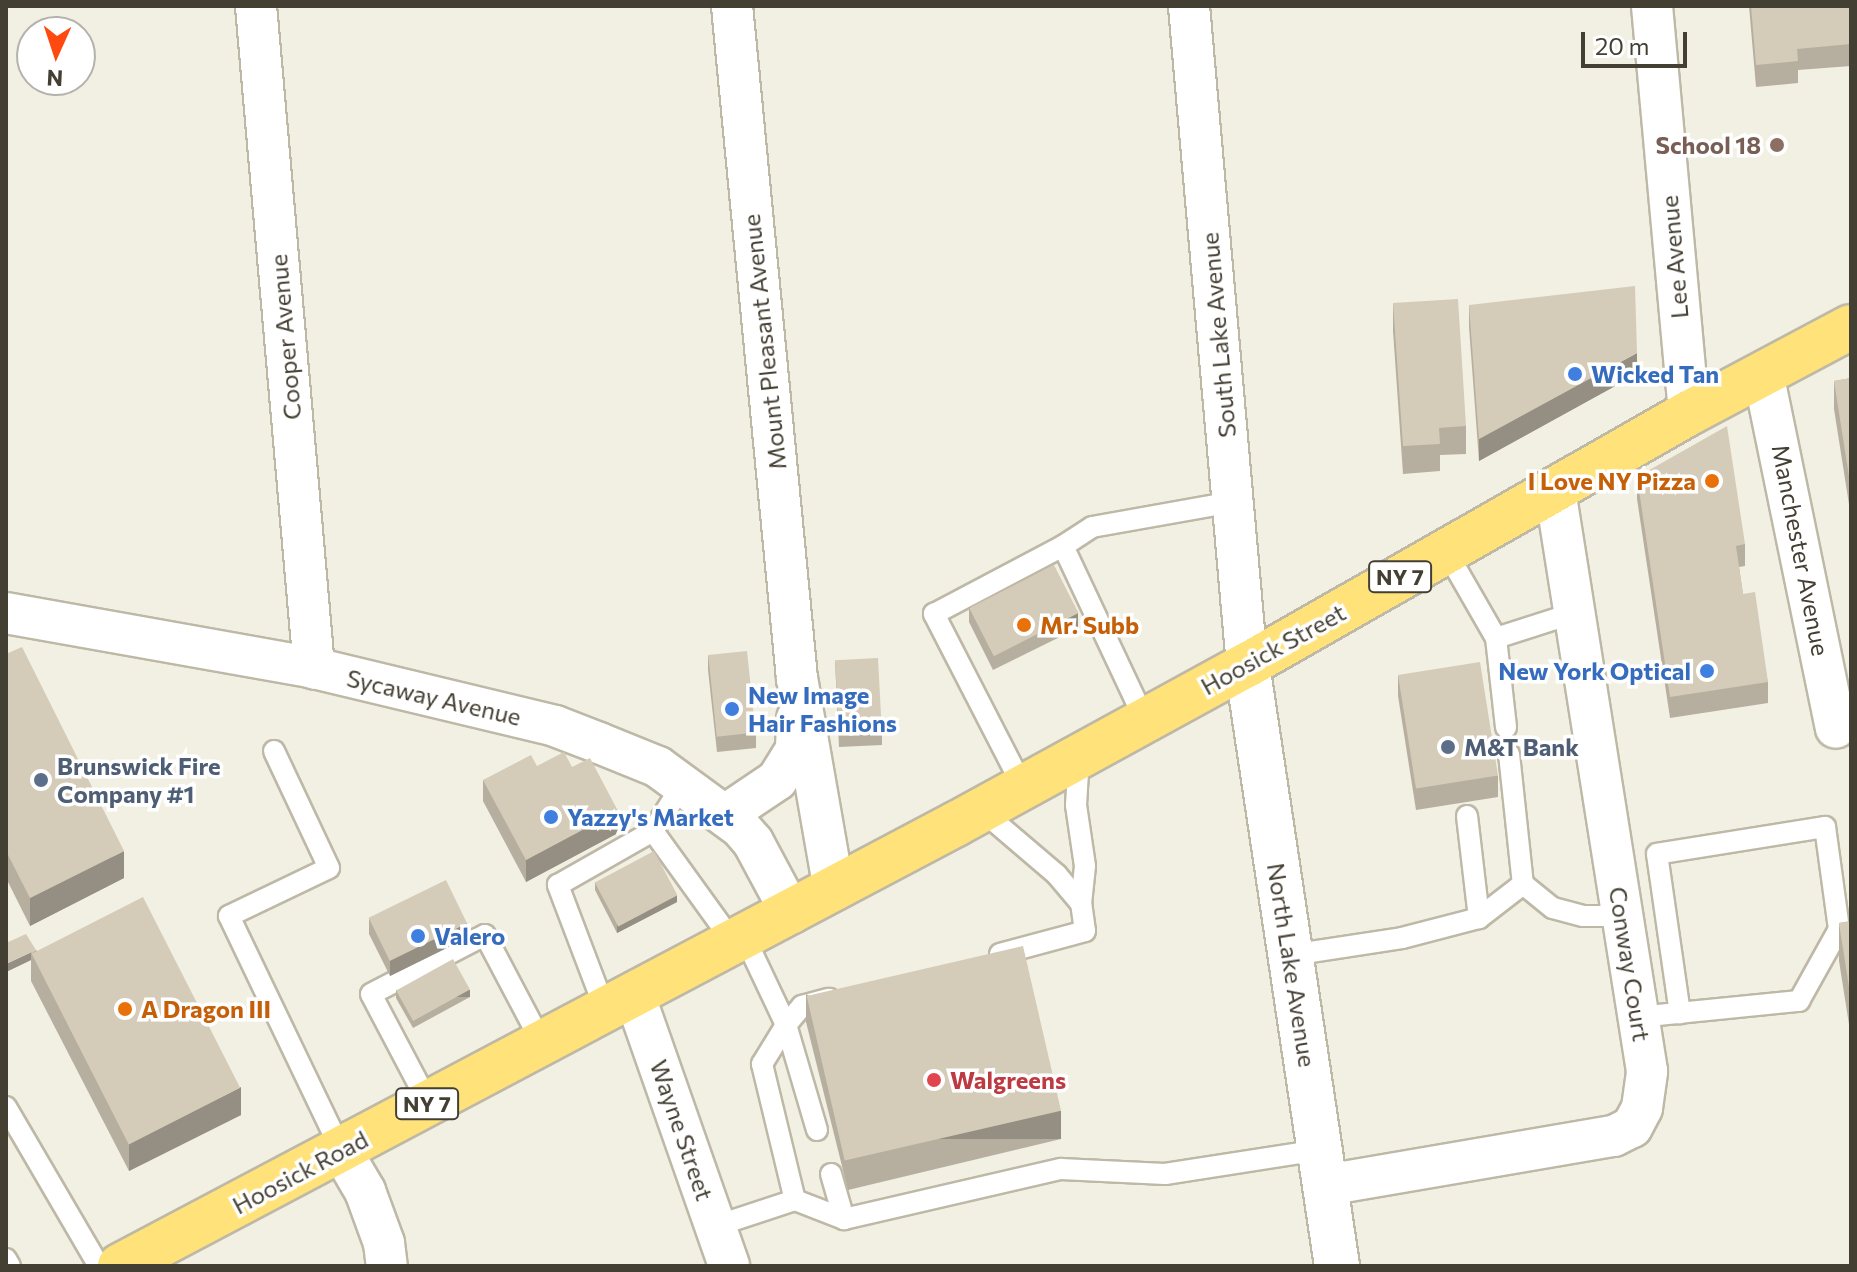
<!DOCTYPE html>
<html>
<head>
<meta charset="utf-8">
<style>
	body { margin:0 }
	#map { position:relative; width:1857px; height:1272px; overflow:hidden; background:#f2efe3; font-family:Commissioner,sans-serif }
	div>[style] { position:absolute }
	.roads { filter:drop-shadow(2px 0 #beb8a6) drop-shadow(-2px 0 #beb8a6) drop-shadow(0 2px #beb8a6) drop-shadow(0 -2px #beb8a6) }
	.service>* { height:20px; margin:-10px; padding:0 10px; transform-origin:10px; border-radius:10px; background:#fff }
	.minor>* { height:40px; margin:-20px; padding:0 20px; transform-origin:20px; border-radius:20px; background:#fff }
	.tertiary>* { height:44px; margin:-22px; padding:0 22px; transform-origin:22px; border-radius:22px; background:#fff }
	.trunk>* { height:44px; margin:-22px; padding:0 22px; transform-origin:22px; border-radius:22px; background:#ffe279 }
	.wall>* { inset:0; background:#b6af9f }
	.shaded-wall>* { inset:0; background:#948f82; transform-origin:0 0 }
	.building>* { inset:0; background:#d4ccb9; transform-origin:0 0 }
	.dots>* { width:22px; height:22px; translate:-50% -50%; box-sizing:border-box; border:4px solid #fff; border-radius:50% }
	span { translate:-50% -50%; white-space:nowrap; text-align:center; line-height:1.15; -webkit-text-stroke:7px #fff; paint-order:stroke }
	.shield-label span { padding:2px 6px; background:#fff; border:2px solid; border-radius:6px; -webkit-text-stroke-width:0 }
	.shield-label { font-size:22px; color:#443f33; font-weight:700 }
	.education-label { font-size:24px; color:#785e54; font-weight:700 }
	.right { translate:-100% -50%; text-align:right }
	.street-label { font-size:24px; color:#443f33 }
	.shop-label { font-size:24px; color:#366cbe; font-weight:700 }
	.left { translate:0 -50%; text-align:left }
	.food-label { font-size:24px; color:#c56008; font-weight:700 }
	.service-label { font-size:24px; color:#4e5e75; font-weight:700 }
	.health-label { font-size:24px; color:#be3a42; font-weight:700 }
	.frame { position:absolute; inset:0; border:8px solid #443f33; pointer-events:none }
	.north { position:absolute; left:16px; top:16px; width:80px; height:80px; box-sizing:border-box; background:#fff; border:2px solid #b4b2ad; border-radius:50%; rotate:183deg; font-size:22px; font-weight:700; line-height:32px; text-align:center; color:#443f33 }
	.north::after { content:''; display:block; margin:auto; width:28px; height:36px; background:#ff490e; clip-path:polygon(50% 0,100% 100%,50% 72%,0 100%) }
	.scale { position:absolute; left:1581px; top:32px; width:106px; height:36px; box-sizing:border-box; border:4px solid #443f33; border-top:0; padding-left:10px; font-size:24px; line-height:28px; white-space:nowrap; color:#443f33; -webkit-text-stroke:6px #fff; paint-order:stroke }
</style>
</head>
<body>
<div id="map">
	<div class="roads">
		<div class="service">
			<div style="left:1063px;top:546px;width:35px;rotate:-33deg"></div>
			<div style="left:1092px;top:527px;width:142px;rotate:-10.1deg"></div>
			<div style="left:1446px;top:551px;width:100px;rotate:60.1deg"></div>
			<div style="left:1496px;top:638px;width:90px;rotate:83.6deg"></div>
			<div style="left:1496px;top:638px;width:82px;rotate:-17.8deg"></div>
			<div style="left:274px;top:751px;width:129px;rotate:64.8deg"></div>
			<div style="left:329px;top:868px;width:111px;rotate:154.4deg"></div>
			<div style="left:229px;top:916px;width:259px;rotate:64.4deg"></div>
			<div style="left:1509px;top:754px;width:131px;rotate:83.9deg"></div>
			<div style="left:1023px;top:787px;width:195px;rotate:-117.2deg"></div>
			<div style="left:934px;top:614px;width:146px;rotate:-27.8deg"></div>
			<div style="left:1063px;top:546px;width:192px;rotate:64.8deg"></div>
			<div style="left:981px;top:810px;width:100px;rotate:40.5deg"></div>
			<div style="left:1057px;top:875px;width:38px;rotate:50deg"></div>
			<div style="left:1467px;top:816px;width:103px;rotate:83.3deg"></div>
			<div style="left:653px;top:831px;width:56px;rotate:-57.4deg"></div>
			<div style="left:744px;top:936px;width:98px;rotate:64.7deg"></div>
			<div style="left:786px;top:1025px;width:46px;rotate:121.6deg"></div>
			<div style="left:762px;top:1064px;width:140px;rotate:76.4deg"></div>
			<div style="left:1000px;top:954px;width:88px;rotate:-15.1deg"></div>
			<div style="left:1085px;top:931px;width:27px;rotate:-98deg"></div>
			<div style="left:1081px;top:904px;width:38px;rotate:-84deg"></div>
			<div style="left:1085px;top:866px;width:62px;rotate:-98.4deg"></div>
			<div style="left:1076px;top:805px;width:49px;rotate:-86.5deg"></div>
			<div style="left:1291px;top:955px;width:112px;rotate:-8.7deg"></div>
			<div style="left:1402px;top:938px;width:80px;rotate:-14.6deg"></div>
			<div style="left:1479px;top:918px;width:56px;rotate:-37.7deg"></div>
			<div style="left:1523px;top:884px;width:38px;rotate:39deg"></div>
			<div style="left:1553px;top:908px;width:31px;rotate:15deg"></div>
			<div style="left:1583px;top:916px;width:39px"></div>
			<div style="left:605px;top:1009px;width:133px;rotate:-110.8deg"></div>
			<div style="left:558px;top:885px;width:109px;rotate:-29.6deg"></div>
			<div style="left:653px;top:831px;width:137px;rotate:54.2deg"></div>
			<div style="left:1638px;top:1017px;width:162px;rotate:-5.7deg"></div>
			<div style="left:1799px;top:1001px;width:82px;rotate:-60.9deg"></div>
			<div style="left:1839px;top:929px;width:103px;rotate:-97.8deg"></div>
			<div style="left:1825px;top:827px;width:170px;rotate:170.9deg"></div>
			<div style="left:1657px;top:854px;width:161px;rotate:81.8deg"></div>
			<div style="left:429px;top:1104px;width:124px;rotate:-117.8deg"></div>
			<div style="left:371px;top:994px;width:128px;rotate:-27.4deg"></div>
			<div style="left:485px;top:935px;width:122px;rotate:62.2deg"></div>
			<div style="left:6px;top:1107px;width:184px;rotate:59.7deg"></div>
			<div style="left:817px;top:1130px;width:109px;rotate:-106.4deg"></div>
			<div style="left:786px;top:1025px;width:25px;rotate:-50deg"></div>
			<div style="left:802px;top:1006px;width:28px;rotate:-15deg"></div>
			<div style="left:831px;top:1174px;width:47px;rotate:73.9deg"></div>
			<div style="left:716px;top:1226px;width:83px;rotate:-18.2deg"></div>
			<div style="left:795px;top:1200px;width:53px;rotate:21.2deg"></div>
			<div style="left:844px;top:1219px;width:223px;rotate:-13deg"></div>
			<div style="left:1061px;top:1169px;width:104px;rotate:2.8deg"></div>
			<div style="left:1165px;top:1174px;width:157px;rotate:-8.8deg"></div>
			<div style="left:6px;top:1259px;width:8px;rotate:60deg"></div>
		</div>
		<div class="minor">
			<div style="left:256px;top:6px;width:665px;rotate:84.99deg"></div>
			<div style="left:732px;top:6px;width:675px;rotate:84.48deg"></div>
			<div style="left:797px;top:678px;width:215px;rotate:80.1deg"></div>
			<div style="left:1189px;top:6px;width:662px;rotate:84.97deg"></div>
			<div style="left:1652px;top:6px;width:409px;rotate:84.8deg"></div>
			<div style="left:1763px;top:373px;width:362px;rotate:78.4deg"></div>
			<div style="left:6px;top:613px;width:313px;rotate:10.1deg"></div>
			<div style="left:314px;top:668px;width:248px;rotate:13.5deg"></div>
			<div style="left:555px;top:726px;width:47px;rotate:21.1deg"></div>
			<div style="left:599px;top:743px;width:64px;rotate:22.1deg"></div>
			<div style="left:658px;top:767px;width:102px;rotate:36.2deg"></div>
			<div style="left:740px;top:827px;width:20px;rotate:49deg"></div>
			<div style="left:753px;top:842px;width:81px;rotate:61.8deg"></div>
			<div style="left:725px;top:815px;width:63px;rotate:-33.9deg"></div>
			<div style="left:777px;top:780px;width:36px;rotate:-58deg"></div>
			<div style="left:796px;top:749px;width:31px;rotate:-88deg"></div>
			<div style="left:634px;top:994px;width:288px;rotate:70.7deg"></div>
			<div style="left:341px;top:1150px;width:48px;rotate:59.7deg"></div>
			<div style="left:365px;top:1191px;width:55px;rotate:69.9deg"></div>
			<div style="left:384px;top:1243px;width:23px;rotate:83deg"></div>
			<div style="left:1326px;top:1185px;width:292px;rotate:-9.7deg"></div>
			<div style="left:1614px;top:1136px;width:20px;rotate:-27deg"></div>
			<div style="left:1632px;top:1127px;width:21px;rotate:-62deg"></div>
			<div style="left:1642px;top:1108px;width:37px;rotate:-82deg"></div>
			<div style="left:1647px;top:1071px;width:588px;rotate:-99deg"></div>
		</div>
		<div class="tertiary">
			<div style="left:1247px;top:665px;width:608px;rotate:81.48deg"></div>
		</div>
		<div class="trunk">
			<div style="left:120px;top:1266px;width:946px;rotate:-27.87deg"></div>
			<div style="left:956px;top:824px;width:332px;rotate:-28.7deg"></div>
			<div style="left:1247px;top:665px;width:509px;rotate:-29.69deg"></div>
			<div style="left:1689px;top:413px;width:183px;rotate:-28deg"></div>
		</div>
	</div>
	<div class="wall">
		<div style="clip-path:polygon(1749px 6px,1851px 6px,1851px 66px,1798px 70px,1798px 83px,1756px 87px)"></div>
		<div style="clip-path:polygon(1393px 303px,1466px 426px,1466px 454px,1440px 455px,1440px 471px,1403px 474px,1393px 331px)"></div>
		<div style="clip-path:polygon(1469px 305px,1637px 374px,1479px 461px,1469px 327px)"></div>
		<div style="clip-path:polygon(1851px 378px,1851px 517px,1834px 409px,1834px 381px)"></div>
		<div style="clip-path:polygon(1637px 477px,1745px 544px,1745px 566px,1739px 567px,1743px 594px,1768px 682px,1768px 703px,1670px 718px,1637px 499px)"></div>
		<div style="clip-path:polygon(969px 607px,1078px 628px,993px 670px,969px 622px)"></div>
		<div style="clip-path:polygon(6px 654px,124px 878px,30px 926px,6px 878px)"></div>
		<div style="clip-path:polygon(708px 655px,756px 733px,756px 748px,717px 752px,708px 670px)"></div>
		<div style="clip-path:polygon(835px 661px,882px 730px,882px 745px,839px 747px)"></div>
		<div style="clip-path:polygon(1398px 675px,1498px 776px,1498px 797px,1416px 810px,1398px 696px)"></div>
		<div style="clip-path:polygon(537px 766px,572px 767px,618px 833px,526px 882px,483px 801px,483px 780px)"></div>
		<div style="clip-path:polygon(595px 882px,677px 902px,617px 933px,595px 890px)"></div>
		<div style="clip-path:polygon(369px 919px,467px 938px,390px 976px,369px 934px)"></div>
		<div style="clip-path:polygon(1851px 921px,1851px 1037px,1839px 961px,1839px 923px)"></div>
		<div style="clip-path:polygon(36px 950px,241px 1115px,129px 1171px,31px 981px,31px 960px,6px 972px)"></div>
		<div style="clip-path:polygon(396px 990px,470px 997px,413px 1028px,396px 998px)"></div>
		<div style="clip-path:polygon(806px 994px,1061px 1139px,848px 1190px,806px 1022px)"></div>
	</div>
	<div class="shaded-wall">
		<div style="clip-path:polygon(1637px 353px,1637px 374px,1479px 461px,1479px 439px)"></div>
		<div style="left:1078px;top:613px;width:15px;height:95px;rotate:90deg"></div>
		<div style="clip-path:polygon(618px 811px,618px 833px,526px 882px,526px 860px)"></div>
		<div style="clip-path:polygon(124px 851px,124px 878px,30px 926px,30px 898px)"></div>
		<div style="clip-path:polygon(677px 895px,677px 902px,617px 933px,617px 925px)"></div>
		<div style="clip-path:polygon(467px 923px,467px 938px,390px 976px,390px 961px)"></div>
		<div style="clip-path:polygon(36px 950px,31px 953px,31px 960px,6px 972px,6px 964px)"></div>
		<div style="left:470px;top:990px;width:7px;height:65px;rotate:90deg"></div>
		<div style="clip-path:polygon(241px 1087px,241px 1115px,129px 1171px,129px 1144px)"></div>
		<div style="left:1061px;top:1111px;width:28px;height:219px;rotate:90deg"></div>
	</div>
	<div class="building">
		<div style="clip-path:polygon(1751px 6px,1851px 6px,1851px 44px,1797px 49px,1798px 61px,1756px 65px)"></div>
		<div style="clip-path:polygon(1635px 286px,1637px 353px,1479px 439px,1469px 305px)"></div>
		<div style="clip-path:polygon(1458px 299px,1466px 426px,1439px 428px,1440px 444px,1403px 446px,1393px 303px)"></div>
		<div style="clip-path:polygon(1851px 378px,1851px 489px,1834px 381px)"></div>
		<div style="clip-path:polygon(1727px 426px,1745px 544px,1736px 546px,1743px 594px,1755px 592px,1768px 682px,1670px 697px,1637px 477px)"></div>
		<div style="left:1054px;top:565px;width:54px;height:95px;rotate:63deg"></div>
		<div style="clip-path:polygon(22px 647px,124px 851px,30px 898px,6px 851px,6px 654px)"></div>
		<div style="left:747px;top:651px;width:82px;height:39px;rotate:84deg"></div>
		<div style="left:878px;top:658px;width:72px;height:43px;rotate:87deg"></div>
		<div style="left:1480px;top:662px;width:115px;height:83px;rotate:81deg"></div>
		<div style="clip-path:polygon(564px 752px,572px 767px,590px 758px,618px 811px,526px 860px,483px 780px,531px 755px,537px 766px)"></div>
		<div style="left:654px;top:851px;width:50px;height:67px;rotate:62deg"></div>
		<div style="left:446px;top:880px;width:48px;height:86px;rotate:64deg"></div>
		<div style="left:143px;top:897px;width:214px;height:125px;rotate:63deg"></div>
		<div style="clip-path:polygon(1851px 921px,1851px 1000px,1839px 923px)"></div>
		<div style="clip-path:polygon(26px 934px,36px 950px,6px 964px,6px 943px)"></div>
		<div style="left:1023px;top:946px;width:169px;height:222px;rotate:77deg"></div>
		<div style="left:453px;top:959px;width:35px;height:65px;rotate:61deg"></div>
	</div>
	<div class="dots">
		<div style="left:1777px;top:145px;background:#8d6e63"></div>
		<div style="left:1575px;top:374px;background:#3f7fe0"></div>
		<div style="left:1712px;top:481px;background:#e8710a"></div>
		<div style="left:1024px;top:625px;background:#e8710a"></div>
		<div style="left:1707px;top:671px;background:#3f7fe0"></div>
		<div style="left:732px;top:709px;background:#3f7fe0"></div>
		<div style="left:1448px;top:747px;background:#5c6f8a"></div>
		<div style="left:41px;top:780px;background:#5c6f8a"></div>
		<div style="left:551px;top:817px;background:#3f7fe0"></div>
		<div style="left:418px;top:936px;background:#3f7fe0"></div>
		<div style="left:125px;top:1009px;background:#e8710a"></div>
		<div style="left:934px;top:1080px;background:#e0444e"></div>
	</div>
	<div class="shield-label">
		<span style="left:1400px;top:577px">NY 7</span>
		<span style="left:427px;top:1104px">NY 7</span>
	</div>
	<div class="education-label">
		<span class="right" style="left:1761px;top:145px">School 18</span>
	</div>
	<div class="street-label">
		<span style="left:1674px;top:257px;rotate:-95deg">Lee Avenue</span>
		<span style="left:1218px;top:335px;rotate:-95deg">South Lake Avenue</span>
		<span style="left:285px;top:337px;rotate:-95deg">Cooper Avenue</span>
		<span style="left:764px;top:342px;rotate:-96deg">Mount Pleasant Avenue</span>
		<span style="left:1801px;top:550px;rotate:79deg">Manchester Avenue</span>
		<span style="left:1273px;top:649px;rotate:-29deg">Hoosick Street</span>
		<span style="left:434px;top:697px;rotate:13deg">Sycaway Avenue</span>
		<span style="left:1630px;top:964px;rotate:81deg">Conway Court</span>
		<span style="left:1292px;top:965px;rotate:81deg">North Lake Avenue</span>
		<span style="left:682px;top:1130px;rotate:71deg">Wayne Street</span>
		<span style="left:300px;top:1172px;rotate:-28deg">Hoosick Road</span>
	</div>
	<div class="shop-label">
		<span class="left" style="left:1591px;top:374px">Wicked Tan</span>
		<span class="right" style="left:1691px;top:671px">New York Optical</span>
		<span class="left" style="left:748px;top:709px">New Image<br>Hair Fashions</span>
		<span class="left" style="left:567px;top:817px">Yazzy's Market</span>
		<span class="left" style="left:434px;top:936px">Valero</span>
	</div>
	<div class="food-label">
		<span class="right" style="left:1696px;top:481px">I Love NY Pizza</span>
		<span class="left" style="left:1040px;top:625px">Mr. Subb</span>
		<span class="left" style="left:141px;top:1009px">A Dragon III</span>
	</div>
	<div class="service-label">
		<span class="left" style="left:1464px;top:747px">M&amp;T Bank</span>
		<span class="left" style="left:57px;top:780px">Brunswick Fire<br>Company #1</span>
	</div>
	<div class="health-label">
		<span class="left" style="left:950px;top:1080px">Walgreens</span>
	</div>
	<div class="frame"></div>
	<div class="north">N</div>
	<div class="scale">20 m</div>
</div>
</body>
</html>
